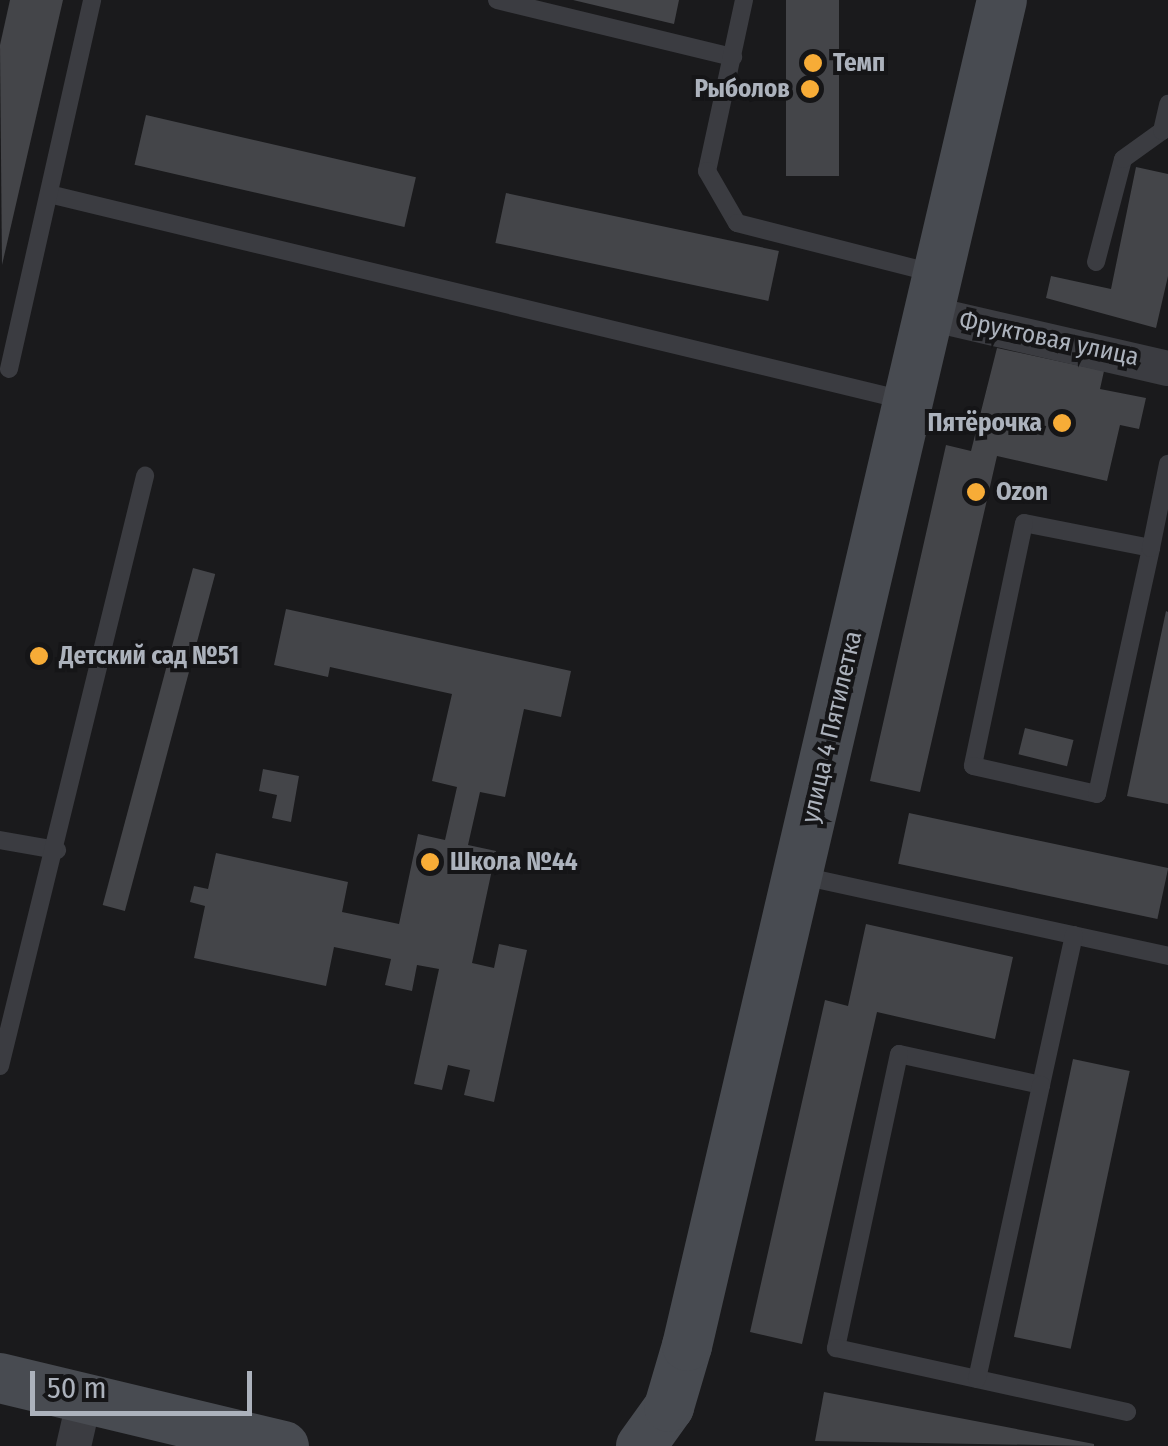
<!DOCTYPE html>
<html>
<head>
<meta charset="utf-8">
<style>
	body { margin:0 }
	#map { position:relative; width:1168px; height:1446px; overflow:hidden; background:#1a1a1c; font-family:"Fira Sans Condensed",sans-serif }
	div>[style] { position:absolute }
	.building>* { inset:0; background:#444549; transform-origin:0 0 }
	.lane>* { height:18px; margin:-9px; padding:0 9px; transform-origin:9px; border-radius:9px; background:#3b3c41 }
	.street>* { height:35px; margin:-17.5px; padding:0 17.5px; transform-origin:17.5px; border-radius:17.5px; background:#3b3c41 }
	.secondary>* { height:50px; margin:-25px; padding:0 25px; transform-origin:25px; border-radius:25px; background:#484b51 }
	.dots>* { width:28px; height:28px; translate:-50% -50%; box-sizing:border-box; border:5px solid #151517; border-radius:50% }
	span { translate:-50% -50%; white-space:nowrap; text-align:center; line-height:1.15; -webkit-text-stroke:8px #151517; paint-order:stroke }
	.poi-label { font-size:25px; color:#acb2bc; font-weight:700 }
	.left { translate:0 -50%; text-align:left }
	.right { translate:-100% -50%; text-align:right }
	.street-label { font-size:25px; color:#acb2bc }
	.scale { position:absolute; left:30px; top:1371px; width:222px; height:45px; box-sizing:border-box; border:5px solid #acb2bc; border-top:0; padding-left:12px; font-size:30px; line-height:35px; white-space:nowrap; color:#acb2bc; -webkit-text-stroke:8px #151517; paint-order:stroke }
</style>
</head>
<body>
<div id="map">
	<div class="building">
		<div style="clip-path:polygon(10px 0,63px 0,2px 265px,0 45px)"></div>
		<div style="clip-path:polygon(573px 0,679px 0,674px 24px)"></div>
		<div style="left:786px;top:0;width:53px;height:176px"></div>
		<div style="left:146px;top:115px;width:277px;height:51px;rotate:13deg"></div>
		<div style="clip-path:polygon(1136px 167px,1168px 174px,1168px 276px,1156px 328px,1046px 298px,1051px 276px,1111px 289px)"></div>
		<div style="left:506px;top:193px;width:279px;height:51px;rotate:12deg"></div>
		<div style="clip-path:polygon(997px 348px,1104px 371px,1100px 389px,1146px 398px,1139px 429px,1120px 425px,1107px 481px,997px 456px,920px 792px,870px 781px,946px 445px,971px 451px)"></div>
		<div style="left:193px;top:568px;width:23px;height:349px;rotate:15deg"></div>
		<div style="clip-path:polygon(286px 609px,571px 671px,561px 717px,524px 709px,505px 797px,480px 792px,468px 845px,496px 851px,472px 963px,494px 968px,499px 944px,527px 950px,494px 1102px,464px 1095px,470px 1070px,448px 1065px,442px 1090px,414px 1084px,439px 969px,417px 965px,412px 991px,385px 985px,391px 959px,334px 947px,326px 986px,194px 958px,205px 906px,190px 902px,194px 886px,208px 889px,216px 853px,348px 882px,342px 912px,399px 924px,418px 834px,445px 840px,457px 787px,432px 781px,452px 694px,330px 667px,328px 677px,274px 665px)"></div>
		<div style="clip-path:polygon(1166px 611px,1168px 612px,1168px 804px,1127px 796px)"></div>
		<div style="left:1025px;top:728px;width:50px;height:27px;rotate:14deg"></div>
		<div style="clip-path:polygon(263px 769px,299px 776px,291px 822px,272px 818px,277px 795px,259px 791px)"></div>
		<div style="left:909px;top:813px;width:265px;height:52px;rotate:12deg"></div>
		<div style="clip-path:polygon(866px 924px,1013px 957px,995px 1039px,877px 1012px,802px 1344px,750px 1332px,825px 1000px,848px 1006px)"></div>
		<div style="left:1073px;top:1059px;width:58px;height:284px;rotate:12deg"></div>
		<div style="clip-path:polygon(824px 1392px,1094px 1444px,1094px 1446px,815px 1441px)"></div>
	</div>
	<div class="lane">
		<div style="left:497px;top:0;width:243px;rotate:13.6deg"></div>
		<div style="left:744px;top:0;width:175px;rotate:102.2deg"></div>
		<div style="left:707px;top:171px;width:60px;rotate:60deg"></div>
		<div style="left:737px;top:223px;width:206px;rotate:14.3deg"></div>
		<div style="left:49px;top:194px;width:879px;rotate:13.55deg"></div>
		<div style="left:1096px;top:262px;width:106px;rotate:-75.3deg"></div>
		<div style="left:1123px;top:159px;width:48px;rotate:-35.7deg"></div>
		<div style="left:1162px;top:131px;width:28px;rotate:-77deg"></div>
		<div style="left:9px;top:369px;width:378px;rotate:-77.3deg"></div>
		<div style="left:1151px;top:548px;width:129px;rotate:-168.9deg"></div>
		<div style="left:1024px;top:523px;width:248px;rotate:101.9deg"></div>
		<div style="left:973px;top:766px;width:127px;rotate:12.7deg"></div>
		<div style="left:1097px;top:794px;width:252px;rotate:-77.6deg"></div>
		<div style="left:1151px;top:548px;width:86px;rotate:-78.6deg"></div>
		<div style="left:0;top:840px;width:58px;rotate:10deg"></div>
		<div style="left:802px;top:876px;width:375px;rotate:12.3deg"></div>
		<div style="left:1074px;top:935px;width:154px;rotate:102.4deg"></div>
		<div style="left:1041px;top:1085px;width:145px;rotate:-167.7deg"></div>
		<div style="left:899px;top:1054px;width:301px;rotate:102.1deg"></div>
		<div style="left:836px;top:1348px;width:298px;rotate:12.4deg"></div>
		<div style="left:0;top:1066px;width:608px;rotate:-76.19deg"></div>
		<div style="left:977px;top:1379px;width:301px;rotate:-77.7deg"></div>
	</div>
	<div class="street">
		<div style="left:929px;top:313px;width:245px;rotate:13deg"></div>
		<div style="left:73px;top:1446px;width:49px;rotate:-77.1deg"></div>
	</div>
	<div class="secondary">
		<div style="left:0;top:1378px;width:292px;rotate:13.5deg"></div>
		<div style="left:641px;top:1446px;width:48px;rotate:-54.3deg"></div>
		<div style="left:669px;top:1407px;width:64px;rotate:-73.6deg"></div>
		<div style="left:687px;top:1346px;width:1382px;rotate:-76.83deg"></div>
	</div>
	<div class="dots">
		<div style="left:813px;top:63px;background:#f7ac37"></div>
		<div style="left:810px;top:89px;background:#f7ac37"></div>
		<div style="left:1062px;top:423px;background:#f7ac37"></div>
		<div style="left:976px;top:492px;background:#f7ac37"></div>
		<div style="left:39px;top:656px;background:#f7ac37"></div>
		<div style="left:430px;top:862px;background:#f7ac37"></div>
	</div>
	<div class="poi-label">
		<span class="left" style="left:833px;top:63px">Темп</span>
		<span class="right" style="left:790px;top:89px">Рыболов</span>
		<span class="right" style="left:1042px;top:423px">Пятёрочка</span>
		<span class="left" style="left:996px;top:492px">Ozon</span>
		<span class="left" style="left:59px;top:656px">Детский сад №51</span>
		<span class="left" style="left:450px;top:862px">Школа №44</span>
	</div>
	<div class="street-label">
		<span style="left:1049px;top:339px;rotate:12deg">Фруктовая улица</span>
		<span style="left:832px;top:727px;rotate:-77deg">улица 4 Пятилетка</span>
	</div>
	<div class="scale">50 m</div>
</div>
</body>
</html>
